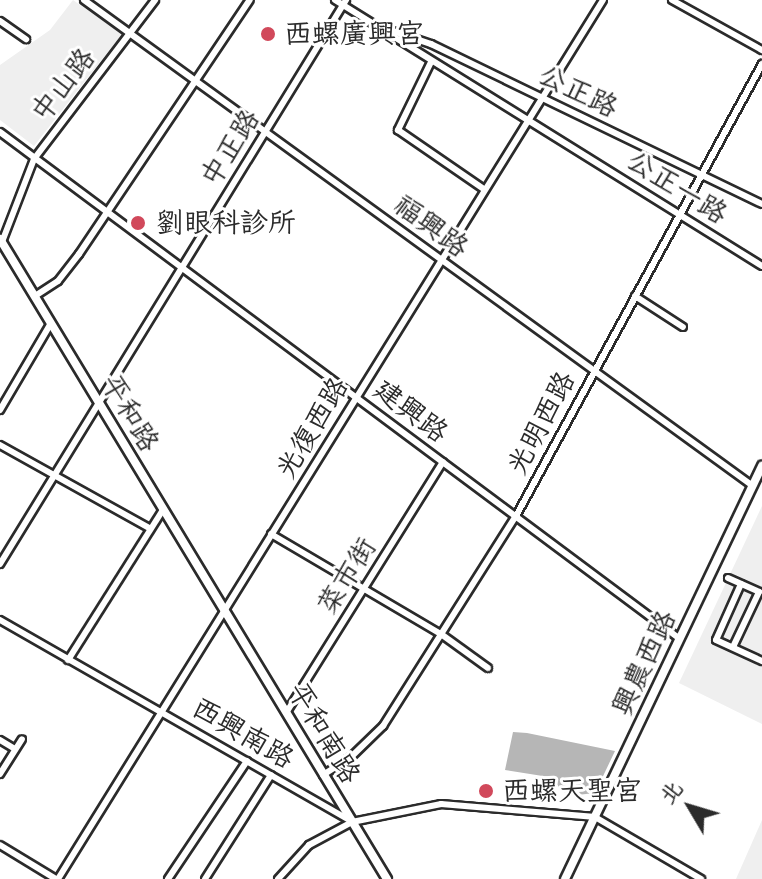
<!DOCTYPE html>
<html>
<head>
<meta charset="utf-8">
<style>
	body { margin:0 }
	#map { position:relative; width:762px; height:879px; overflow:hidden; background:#fff; font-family:Caveat,"LXGW WenKai TC",sans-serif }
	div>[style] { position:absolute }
	.built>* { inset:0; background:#efefef }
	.water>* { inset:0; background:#b6b6b6 }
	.roads { filter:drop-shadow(2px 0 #2b2b2b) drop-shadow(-2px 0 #2b2b2b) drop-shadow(0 2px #2b2b2b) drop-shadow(0 -2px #2b2b2b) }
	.street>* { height:6px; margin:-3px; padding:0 3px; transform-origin:3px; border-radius:3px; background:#fff }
	.secondary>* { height:8px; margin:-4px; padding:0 4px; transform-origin:4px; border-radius:4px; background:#fff }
	.dots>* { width:22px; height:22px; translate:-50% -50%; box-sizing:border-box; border:4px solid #fff; border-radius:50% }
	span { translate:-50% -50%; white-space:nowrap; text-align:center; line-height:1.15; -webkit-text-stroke:6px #fff; paint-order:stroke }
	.poi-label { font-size:28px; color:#2b2b2b }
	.left { translate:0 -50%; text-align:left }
	.street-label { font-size:28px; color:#2b2b2b }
	.north { position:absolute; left:650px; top:767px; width:80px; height:80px; -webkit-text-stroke:6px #fff; paint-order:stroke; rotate:308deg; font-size:22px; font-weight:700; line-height:32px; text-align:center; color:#2b2b2b }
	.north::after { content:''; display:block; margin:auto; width:28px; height:36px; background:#2b2b2b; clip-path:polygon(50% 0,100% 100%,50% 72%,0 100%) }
</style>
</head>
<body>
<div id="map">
	<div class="built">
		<div style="clip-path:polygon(73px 0,122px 34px,34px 146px,0 120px,0 65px,50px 30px)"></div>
		<div style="clip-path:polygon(762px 506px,762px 724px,679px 683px)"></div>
		<div style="clip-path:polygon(762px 820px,762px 879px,736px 879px)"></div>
	</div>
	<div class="water">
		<div style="clip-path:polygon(513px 732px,527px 733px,615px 751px,595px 793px,568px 796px,549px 777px,505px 770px)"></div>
	</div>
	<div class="roads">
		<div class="street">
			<div style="left:84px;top:0;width:827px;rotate:36deg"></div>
			<div style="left:335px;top:0;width:503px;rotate:31.92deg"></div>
			<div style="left:672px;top:0;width:103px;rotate:29.1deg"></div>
			<div style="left:0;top:21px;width:32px;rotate:35deg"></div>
			<div style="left:381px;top:27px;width:53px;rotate:18.8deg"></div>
			<div style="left:431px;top:44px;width:368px;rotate:25.8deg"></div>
			<div style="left:431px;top:62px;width:76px;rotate:115.9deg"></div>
			<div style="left:398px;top:130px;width:104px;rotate:34.5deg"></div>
			<div style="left:0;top:132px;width:848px;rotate:36.71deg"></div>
			<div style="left:2px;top:242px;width:89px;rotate:-68.9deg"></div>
			<div style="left:34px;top:159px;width:200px;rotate:-52.7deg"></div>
			<div style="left:35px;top:296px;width:27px;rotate:-33deg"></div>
			<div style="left:58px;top:281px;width:34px;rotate:-52deg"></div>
			<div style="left:79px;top:254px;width:306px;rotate:-56.1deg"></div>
			<div style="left:635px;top:296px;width:57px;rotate:32.9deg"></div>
			<div style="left:0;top:410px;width:101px;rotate:-59.6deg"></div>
			<div style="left:0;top:445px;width:171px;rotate:29.1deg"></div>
			<div style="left:271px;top:534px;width:197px;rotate:30.5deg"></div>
			<div style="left:441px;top:634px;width:58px;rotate:35.9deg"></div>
			<div style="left:0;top:564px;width:662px;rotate:-58.47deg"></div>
			<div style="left:728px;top:578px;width:34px;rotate:24deg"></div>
			<div style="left:759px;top:592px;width:61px;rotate:115.3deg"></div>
			<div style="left:741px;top:584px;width:61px;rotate:114.1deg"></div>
			<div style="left:716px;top:640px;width:51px;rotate:24.5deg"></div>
			<div style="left:0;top:620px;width:406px;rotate:29.8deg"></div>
			<div style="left:352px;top:822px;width:91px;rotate:-11.4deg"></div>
			<div style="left:441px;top:804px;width:155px;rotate:4.8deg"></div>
			<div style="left:595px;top:817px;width:123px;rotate:30.3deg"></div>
			<div style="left:68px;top:660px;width:178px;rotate:-57.7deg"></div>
			<div style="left:286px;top:713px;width:296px;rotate:-58deg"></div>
			<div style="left:0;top:740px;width:17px;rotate:31deg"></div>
			<div style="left:0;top:774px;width:41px;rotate:-57.8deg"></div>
			<div style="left:323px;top:775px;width:33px;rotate:-33deg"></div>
			<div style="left:351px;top:757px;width:45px;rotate:-44.1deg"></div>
			<div style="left:383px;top:726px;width:249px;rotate:-57.7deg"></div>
			<div style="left:516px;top:516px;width:515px;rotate:-61.44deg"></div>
			<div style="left:0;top:845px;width:66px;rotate:31.3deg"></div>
			<div style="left:58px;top:879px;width:1034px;rotate:-58.2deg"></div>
			<div style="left:168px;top:879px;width:142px;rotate:-56.2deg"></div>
			<div style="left:205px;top:879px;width:123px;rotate:-57.6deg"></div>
			<div style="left:278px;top:879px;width:46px;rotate:-47.6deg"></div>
			<div style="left:309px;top:845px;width:49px;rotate:-28.1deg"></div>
		</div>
		<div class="secondary">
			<div style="left:0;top:239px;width:748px;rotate:58.84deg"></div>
			<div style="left:565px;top:879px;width:458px;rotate:-64.5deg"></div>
		</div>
	</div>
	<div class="dots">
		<div style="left:268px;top:34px;background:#d1495b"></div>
		<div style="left:138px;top:223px;background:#d1495b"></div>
		<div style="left:486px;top:791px;background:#d1495b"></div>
	</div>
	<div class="poi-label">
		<span class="left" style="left:284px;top:34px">西螺廣興宮</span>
		<span class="left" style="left:156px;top:223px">劉眼科診所</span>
		<span class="left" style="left:502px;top:791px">西螺天聖宮</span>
	</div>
	<div class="street-label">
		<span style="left:63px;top:85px;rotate:-52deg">中山路</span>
		<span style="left:578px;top:91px;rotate:26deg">公正路</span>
		<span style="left:230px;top:148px;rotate:-58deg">中正路</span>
		<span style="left:677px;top:187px;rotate:32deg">公正一路</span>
		<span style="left:431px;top:226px;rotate:36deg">福興路</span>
		<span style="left:411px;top:411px;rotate:37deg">建興路</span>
		<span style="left:130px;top:413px;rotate:59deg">平和路</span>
		<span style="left:541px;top:423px;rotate:-62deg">光明西路</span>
		<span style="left:312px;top:428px;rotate:-59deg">光復西路</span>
		<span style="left:347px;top:576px;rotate:-58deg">菜市街</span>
		<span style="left:644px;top:663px;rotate:-65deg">興農西路</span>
		<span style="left:243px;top:733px;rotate:30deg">西興南路</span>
		<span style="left:324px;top:733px;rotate:59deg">平和南路</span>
	</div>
	<div class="north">北</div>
</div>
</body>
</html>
